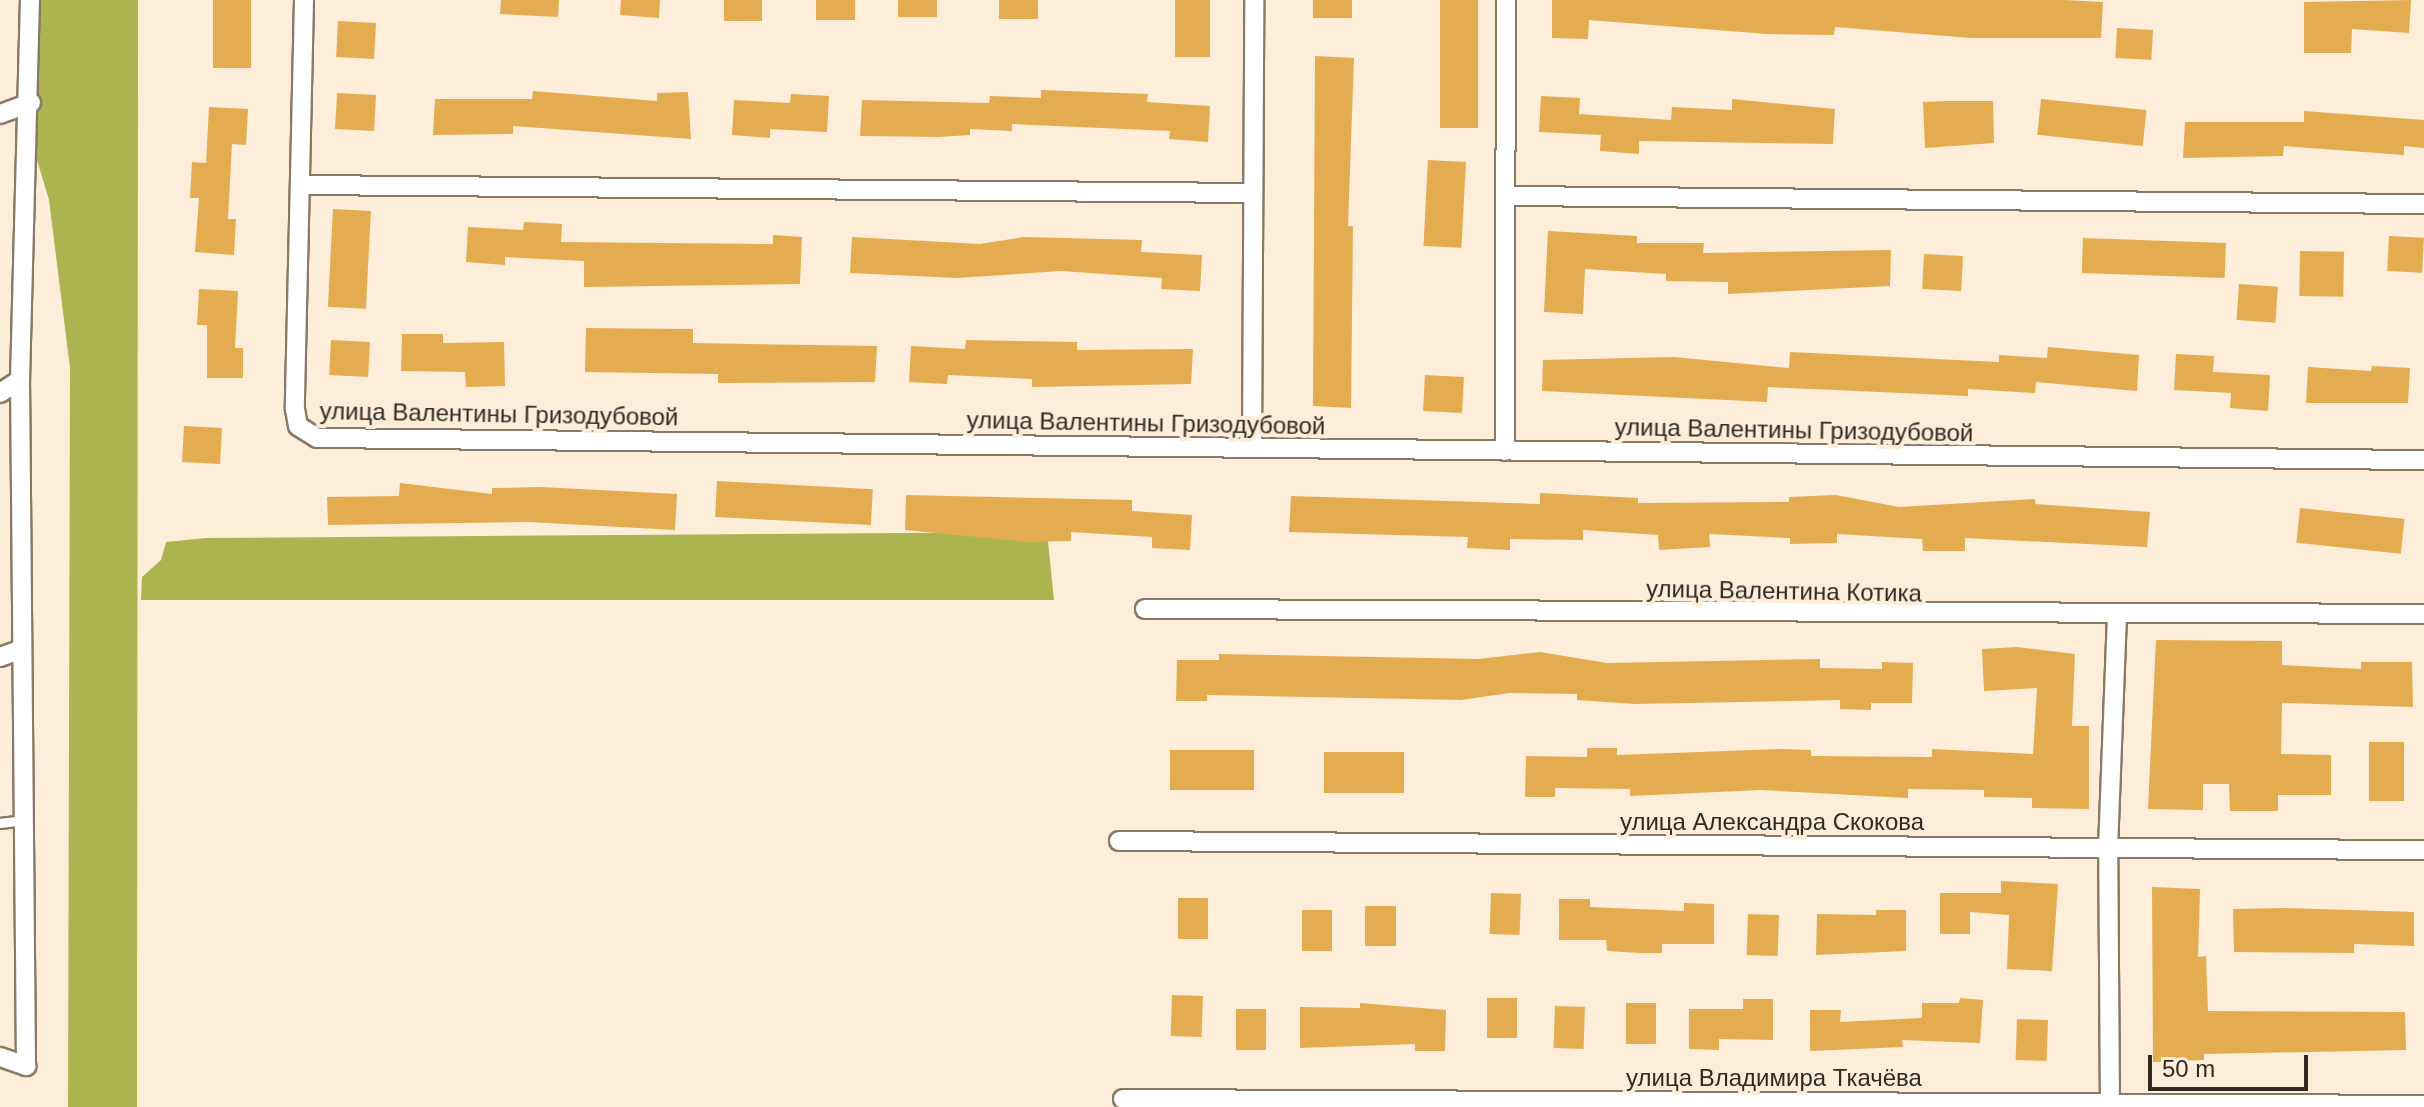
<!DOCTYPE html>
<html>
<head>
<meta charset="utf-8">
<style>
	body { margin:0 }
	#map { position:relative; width:2424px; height:1107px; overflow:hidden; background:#feedd9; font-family:Arial,sans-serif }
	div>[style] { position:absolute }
	.forest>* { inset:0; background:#abb44e }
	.building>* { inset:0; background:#e4ac51; transform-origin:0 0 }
	.roads { filter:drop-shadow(2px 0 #887967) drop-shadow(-2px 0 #887967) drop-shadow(0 2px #887967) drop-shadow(0 -2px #887967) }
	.lane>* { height:9px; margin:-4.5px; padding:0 4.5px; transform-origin:4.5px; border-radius:4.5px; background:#fff }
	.street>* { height:18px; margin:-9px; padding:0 9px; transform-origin:9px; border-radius:9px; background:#fff }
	span { translate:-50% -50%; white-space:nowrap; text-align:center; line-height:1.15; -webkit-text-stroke:8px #feedd9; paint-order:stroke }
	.street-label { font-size:24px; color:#302a22 }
	.scale { position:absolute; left:2148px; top:1055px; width:160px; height:36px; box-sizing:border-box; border:4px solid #302a22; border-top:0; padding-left:10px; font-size:24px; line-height:28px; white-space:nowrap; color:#302a22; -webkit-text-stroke:6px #feedd9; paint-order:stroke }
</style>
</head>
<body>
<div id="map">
	<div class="forest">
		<div style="clip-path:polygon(37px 0,138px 0,137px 1107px,68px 1107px,70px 368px,49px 200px,37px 160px)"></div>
		<div style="clip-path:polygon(1047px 532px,1054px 600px,141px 600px,142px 577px,161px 560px,166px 542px,206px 538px)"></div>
	</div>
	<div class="building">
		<div style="left:213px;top:0;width:38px;height:68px"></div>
		<div style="clip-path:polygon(501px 0,559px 0,558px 17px,500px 14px)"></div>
		<div style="clip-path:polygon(621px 0,660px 0,659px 18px,620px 15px)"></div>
		<div style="left:724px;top:0;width:38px;height:21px"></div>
		<div style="left:816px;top:0;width:39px;height:20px"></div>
		<div style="left:898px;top:0;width:39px;height:17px"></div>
		<div style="left:999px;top:0;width:39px;height:19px"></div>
		<div style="left:1175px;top:0;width:35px;height:57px"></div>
		<div style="left:1313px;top:0;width:39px;height:18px"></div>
		<div style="left:1440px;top:0;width:38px;height:128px"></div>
		<div style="clip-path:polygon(1552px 0,2064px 0,2103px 2px,2101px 38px,1971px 38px,1835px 27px,1834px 35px,1767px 34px,1589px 20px,1588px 39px,1552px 38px)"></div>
		<div style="clip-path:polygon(2411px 0,2409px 33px,2352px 29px,2351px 53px,2304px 53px,2304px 2px)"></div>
		<div style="left:338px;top:21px;width:38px;height:36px;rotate:3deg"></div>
		<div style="left:2117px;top:28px;width:36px;height:30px;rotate:3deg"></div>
		<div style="clip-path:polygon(1315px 56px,1354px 58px,1348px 226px,1353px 226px,1351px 408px,1313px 406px)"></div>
		<div style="clip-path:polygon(1041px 90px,1148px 94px,1147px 102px,1210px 106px,1208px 142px,1169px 139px,1170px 131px,1012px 124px,1012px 131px,970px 129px,970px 135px,939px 137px,860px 136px,862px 100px,989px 103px,990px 96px,1041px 98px)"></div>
		<div style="clip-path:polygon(533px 91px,657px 101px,657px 93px,688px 92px,691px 139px,513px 126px,513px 134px,433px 135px,435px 99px,532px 99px)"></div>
		<div style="left:337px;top:93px;width:39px;height:36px;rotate:3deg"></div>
		<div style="clip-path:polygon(791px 94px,829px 96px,827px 132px,770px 129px,770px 138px,732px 135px,734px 100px,790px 103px)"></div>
		<div style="clip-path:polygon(1541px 96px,1580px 98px,1579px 114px,1671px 120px,1672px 107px,1732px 110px,1732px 99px,1835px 109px,1833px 144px,1639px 141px,1639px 154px,1600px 151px,1601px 135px,1539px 132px)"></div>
		<div style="left:2041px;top:99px;width:106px;height:36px;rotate:6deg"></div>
		<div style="clip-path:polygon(1948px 101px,1993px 101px,1994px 143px,1925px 148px,1923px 102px)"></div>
		<div style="clip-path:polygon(209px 107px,248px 109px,246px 145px,232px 144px,228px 219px,236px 219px,234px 255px,195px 252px,199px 198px,190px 198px,192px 162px,206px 163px)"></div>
		<div style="clip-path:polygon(2304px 111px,2424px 120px,2424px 148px,2404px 146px,2404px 155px,2284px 146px,2283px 156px,2183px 158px,2185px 122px,2304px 122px)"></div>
		<div style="left:1428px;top:160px;width:38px;height:86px;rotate:3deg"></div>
		<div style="left:333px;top:209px;width:38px;height:98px;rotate:3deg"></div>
		<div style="clip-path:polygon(524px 222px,562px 224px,561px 242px,773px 244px,773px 235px,802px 237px,800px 284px,584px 287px,584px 261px,505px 257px,505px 265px,466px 262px,468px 227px,523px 230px)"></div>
		<div style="clip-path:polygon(1548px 231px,1637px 236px,1637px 243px,1704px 243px,1703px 253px,1891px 250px,1890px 286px,1728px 294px,1728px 282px,1666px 281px,1666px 274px,1585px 269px,1583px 314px,1544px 312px)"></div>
		<div style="left:2389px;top:236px;width:35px;height:35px;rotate:3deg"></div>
		<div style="clip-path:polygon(852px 237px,980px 244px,1024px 237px,1142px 240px,1141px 252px,1202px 255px,1200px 291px,1161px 289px,1162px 278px,1061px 271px,957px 278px,850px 273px)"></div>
		<div style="left:2083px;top:238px;width:143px;height:35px;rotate:2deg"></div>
		<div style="left:2300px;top:251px;width:44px;height:45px;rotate:1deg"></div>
		<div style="left:1924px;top:254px;width:39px;height:35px;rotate:3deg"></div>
		<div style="left:2239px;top:284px;width:39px;height:36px;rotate:4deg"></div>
		<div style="clip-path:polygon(199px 289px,238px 291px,235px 348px,243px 348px,243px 378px,207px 378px,207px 325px,197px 325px)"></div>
		<div style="clip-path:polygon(586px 328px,693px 329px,693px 343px,877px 346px,875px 382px,718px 383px,718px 374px,585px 372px)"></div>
		<div style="clip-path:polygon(402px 334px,443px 334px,443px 343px,504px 342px,505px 386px,466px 387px,465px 372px,401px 371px)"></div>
		<div style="left:331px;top:340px;width:39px;height:35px;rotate:3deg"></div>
		<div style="clip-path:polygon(966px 340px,1077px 342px,1077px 350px,1193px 349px,1191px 384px,1032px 387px,1032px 379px,948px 375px,947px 384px,909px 382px,911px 346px,965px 349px)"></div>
		<div style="clip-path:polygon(2048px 347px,2139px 355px,2137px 391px,2036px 382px,2035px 393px,1968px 389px,1968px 396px,1768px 387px,1767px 402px,1542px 391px,1543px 360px,1674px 357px,1789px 368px,1790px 352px,1999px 362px,1999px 355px,2047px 358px)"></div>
		<div style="clip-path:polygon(2176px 354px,2214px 356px,2213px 372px,2270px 375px,2268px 411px,2230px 408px,2231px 393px,2174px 390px)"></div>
		<div style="clip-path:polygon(2372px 366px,2410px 368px,2408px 403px,2306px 403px,2308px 367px,2371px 371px)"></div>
		<div style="left:1425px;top:375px;width:39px;height:36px;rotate:3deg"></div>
		<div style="left:184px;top:426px;width:38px;height:36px;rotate:3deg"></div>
		<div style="left:717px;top:481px;width:156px;height:36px;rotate:3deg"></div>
		<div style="clip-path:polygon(400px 483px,492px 494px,492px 488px,541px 487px,677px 494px,675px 530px,529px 522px,328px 525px,327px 497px,399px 496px)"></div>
		<div style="clip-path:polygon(1540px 493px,1638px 498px,1638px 503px,1789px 502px,1789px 497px,1836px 495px,1899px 507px,2035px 499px,2035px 504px,2150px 512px,2147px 547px,1965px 538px,1965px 551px,1923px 551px,1922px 539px,1837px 534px,1837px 543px,1790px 544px,1790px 538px,1709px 534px,1710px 547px,1659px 550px,1658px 535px,1583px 530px,1583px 540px,1510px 539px,1510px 550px,1467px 548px,1468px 537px,1289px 532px,1291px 496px,1540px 504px)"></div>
		<div style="clip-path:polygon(906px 495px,1132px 500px,1132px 511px,1192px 515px,1190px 550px,1152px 548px,1152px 537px,1071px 532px,1071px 541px,1028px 542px,905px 530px)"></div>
		<div style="left:2300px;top:508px;width:105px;height:35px;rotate:6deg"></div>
		<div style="clip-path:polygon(2156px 640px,2282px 641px,2282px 665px,2361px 669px,2361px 662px,2412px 662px,2413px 707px,2282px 703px,2281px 754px,2331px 755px,2331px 795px,2278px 795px,2278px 811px,2230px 811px,2229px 784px,2203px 784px,2203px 810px,2148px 809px)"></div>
		<div style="clip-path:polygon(2017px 647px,2075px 654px,2072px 726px,2089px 726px,2089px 809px,2032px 808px,2032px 798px,1984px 797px,1984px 790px,1908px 789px,1908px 798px,1761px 790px,1630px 796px,1630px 789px,1555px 788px,1555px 797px,1525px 797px,1526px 756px,1587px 757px,1587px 748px,1617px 748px,1617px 755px,1781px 749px,1811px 750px,1811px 756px,1932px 757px,1932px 749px,2033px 754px,2037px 688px,1984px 691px,1982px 649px)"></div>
		<div style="clip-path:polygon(1540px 652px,1607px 663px,1820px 659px,1820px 668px,1882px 669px,1882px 662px,1913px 663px,1912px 703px,1871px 703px,1871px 710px,1840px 709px,1840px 700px,1635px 704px,1577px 700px,1577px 694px,1509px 693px,1461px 700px,1207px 695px,1207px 701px,1176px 701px,1177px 660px,1219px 660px,1219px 654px,1479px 659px)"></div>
		<div style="left:2369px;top:742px;width:35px;height:59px"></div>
		<div style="left:1170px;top:750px;width:84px;height:40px"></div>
		<div style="left:1404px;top:752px;width:41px;height:80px;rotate:90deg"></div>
		<div style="clip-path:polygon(2001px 881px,2058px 884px,2052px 971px,2007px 969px,2009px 915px,1970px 912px,1970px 934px,1940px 934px,1940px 893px,2001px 893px)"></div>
		<div style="clip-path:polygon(2152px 887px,2200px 889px,2198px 957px,2206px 956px,2208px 1011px,2405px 1012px,2406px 1050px,2204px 1054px,2204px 1060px,2153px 1062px)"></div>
		<div style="left:1491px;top:893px;width:30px;height:41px;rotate:2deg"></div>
		<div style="left:1178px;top:898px;width:30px;height:41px"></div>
		<div style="clip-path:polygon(1559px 899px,1590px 899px,1590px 907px,1684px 911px,1684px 903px,1714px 904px,1714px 944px,1662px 944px,1662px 953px,1640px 953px,1607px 951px,1606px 940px,1559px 940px)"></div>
		<div style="left:1365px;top:906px;width:31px;height:40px"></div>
		<div style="clip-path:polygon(2284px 908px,2414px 912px,2414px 946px,2354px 944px,2354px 953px,2234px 952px,2233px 909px)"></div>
		<div style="left:1302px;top:910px;width:30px;height:41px"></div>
		<div style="clip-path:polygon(1876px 910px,1906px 910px,1906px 951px,1816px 955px,1817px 914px,1876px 915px)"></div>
		<div style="left:1748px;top:914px;width:31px;height:41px;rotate:2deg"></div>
		<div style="left:1172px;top:995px;width:31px;height:41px;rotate:2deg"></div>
		<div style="left:1487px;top:998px;width:30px;height:40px"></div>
		<div style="clip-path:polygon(1960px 998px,1983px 1000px,1980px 1043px,1902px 1040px,1903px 1047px,1810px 1051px,1810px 1010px,1841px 1010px,1840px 1022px,1922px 1018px,1922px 1003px,1959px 1003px)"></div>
		<div style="clip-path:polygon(1743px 999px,1773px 999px,1773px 1040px,1719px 1039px,1719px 1050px,1689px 1049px,1689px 1009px,1743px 1009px)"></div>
		<div style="clip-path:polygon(1360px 1003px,1446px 1010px,1445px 1051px,1415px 1051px,1415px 1044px,1300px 1048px,1300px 1007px,1360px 1008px)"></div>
		<div style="left:1626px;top:1003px;width:30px;height:41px"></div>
		<div style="left:1555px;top:1006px;width:30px;height:42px;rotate:2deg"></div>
		<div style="left:1236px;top:1009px;width:30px;height:41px"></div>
		<div style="left:2017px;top:1019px;width:31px;height:41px;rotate:2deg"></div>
	</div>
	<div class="roads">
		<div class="lane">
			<div style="left:0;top:823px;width:24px;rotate:-7deg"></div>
		</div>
		<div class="street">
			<div style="left:304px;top:0;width:409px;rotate:91.3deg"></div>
			<div style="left:295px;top:409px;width:17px;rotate:80deg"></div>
			<div style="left:298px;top:426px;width:22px;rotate:32deg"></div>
			<div style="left:317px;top:438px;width:2107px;rotate:0.6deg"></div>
			<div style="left:0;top:114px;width:33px;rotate:-20deg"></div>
			<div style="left:300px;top:185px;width:953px;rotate:0.48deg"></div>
			<div style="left:1505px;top:196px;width:919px;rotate:0.5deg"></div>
			<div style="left:0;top:393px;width:24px;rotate:-33deg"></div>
			<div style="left:1252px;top:448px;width:448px;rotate:-89.7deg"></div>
			<div style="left:1505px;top:451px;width:451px;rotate:-89.9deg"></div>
			<div style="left:1145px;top:609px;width:1279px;rotate:0.22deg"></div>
			<div style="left:0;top:657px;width:23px;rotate:-20deg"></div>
			<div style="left:1119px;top:841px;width:1305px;rotate:0.4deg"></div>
			<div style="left:0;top:1057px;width:28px;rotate:19deg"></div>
			<div style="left:26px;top:1066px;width:686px;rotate:-90.5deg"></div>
			<div style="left:20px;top:380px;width:380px;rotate:-88.5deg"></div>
			<div style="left:1123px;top:1099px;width:1301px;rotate:0.26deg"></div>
			<div style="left:2110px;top:1107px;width:258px;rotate:-90.4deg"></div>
			<div style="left:2108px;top:849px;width:231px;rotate:-87.8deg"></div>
		</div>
	</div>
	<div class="street-label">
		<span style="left:499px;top:414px;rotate:1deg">улица Валентины Гризодубовой</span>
		<span style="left:1146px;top:423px;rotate:1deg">улица Валентины Гризодубовой</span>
		<span style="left:1794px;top:430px;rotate:1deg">улица Валентины Гризодубовой</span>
		<span style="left:1784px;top:591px;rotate:1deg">улица Валентина Котика</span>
		<span style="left:1772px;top:822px">улица Александра Скокова</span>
		<span style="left:1774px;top:1078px">улица Владимира Ткачёва</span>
	</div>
	<div class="scale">50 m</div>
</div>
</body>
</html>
